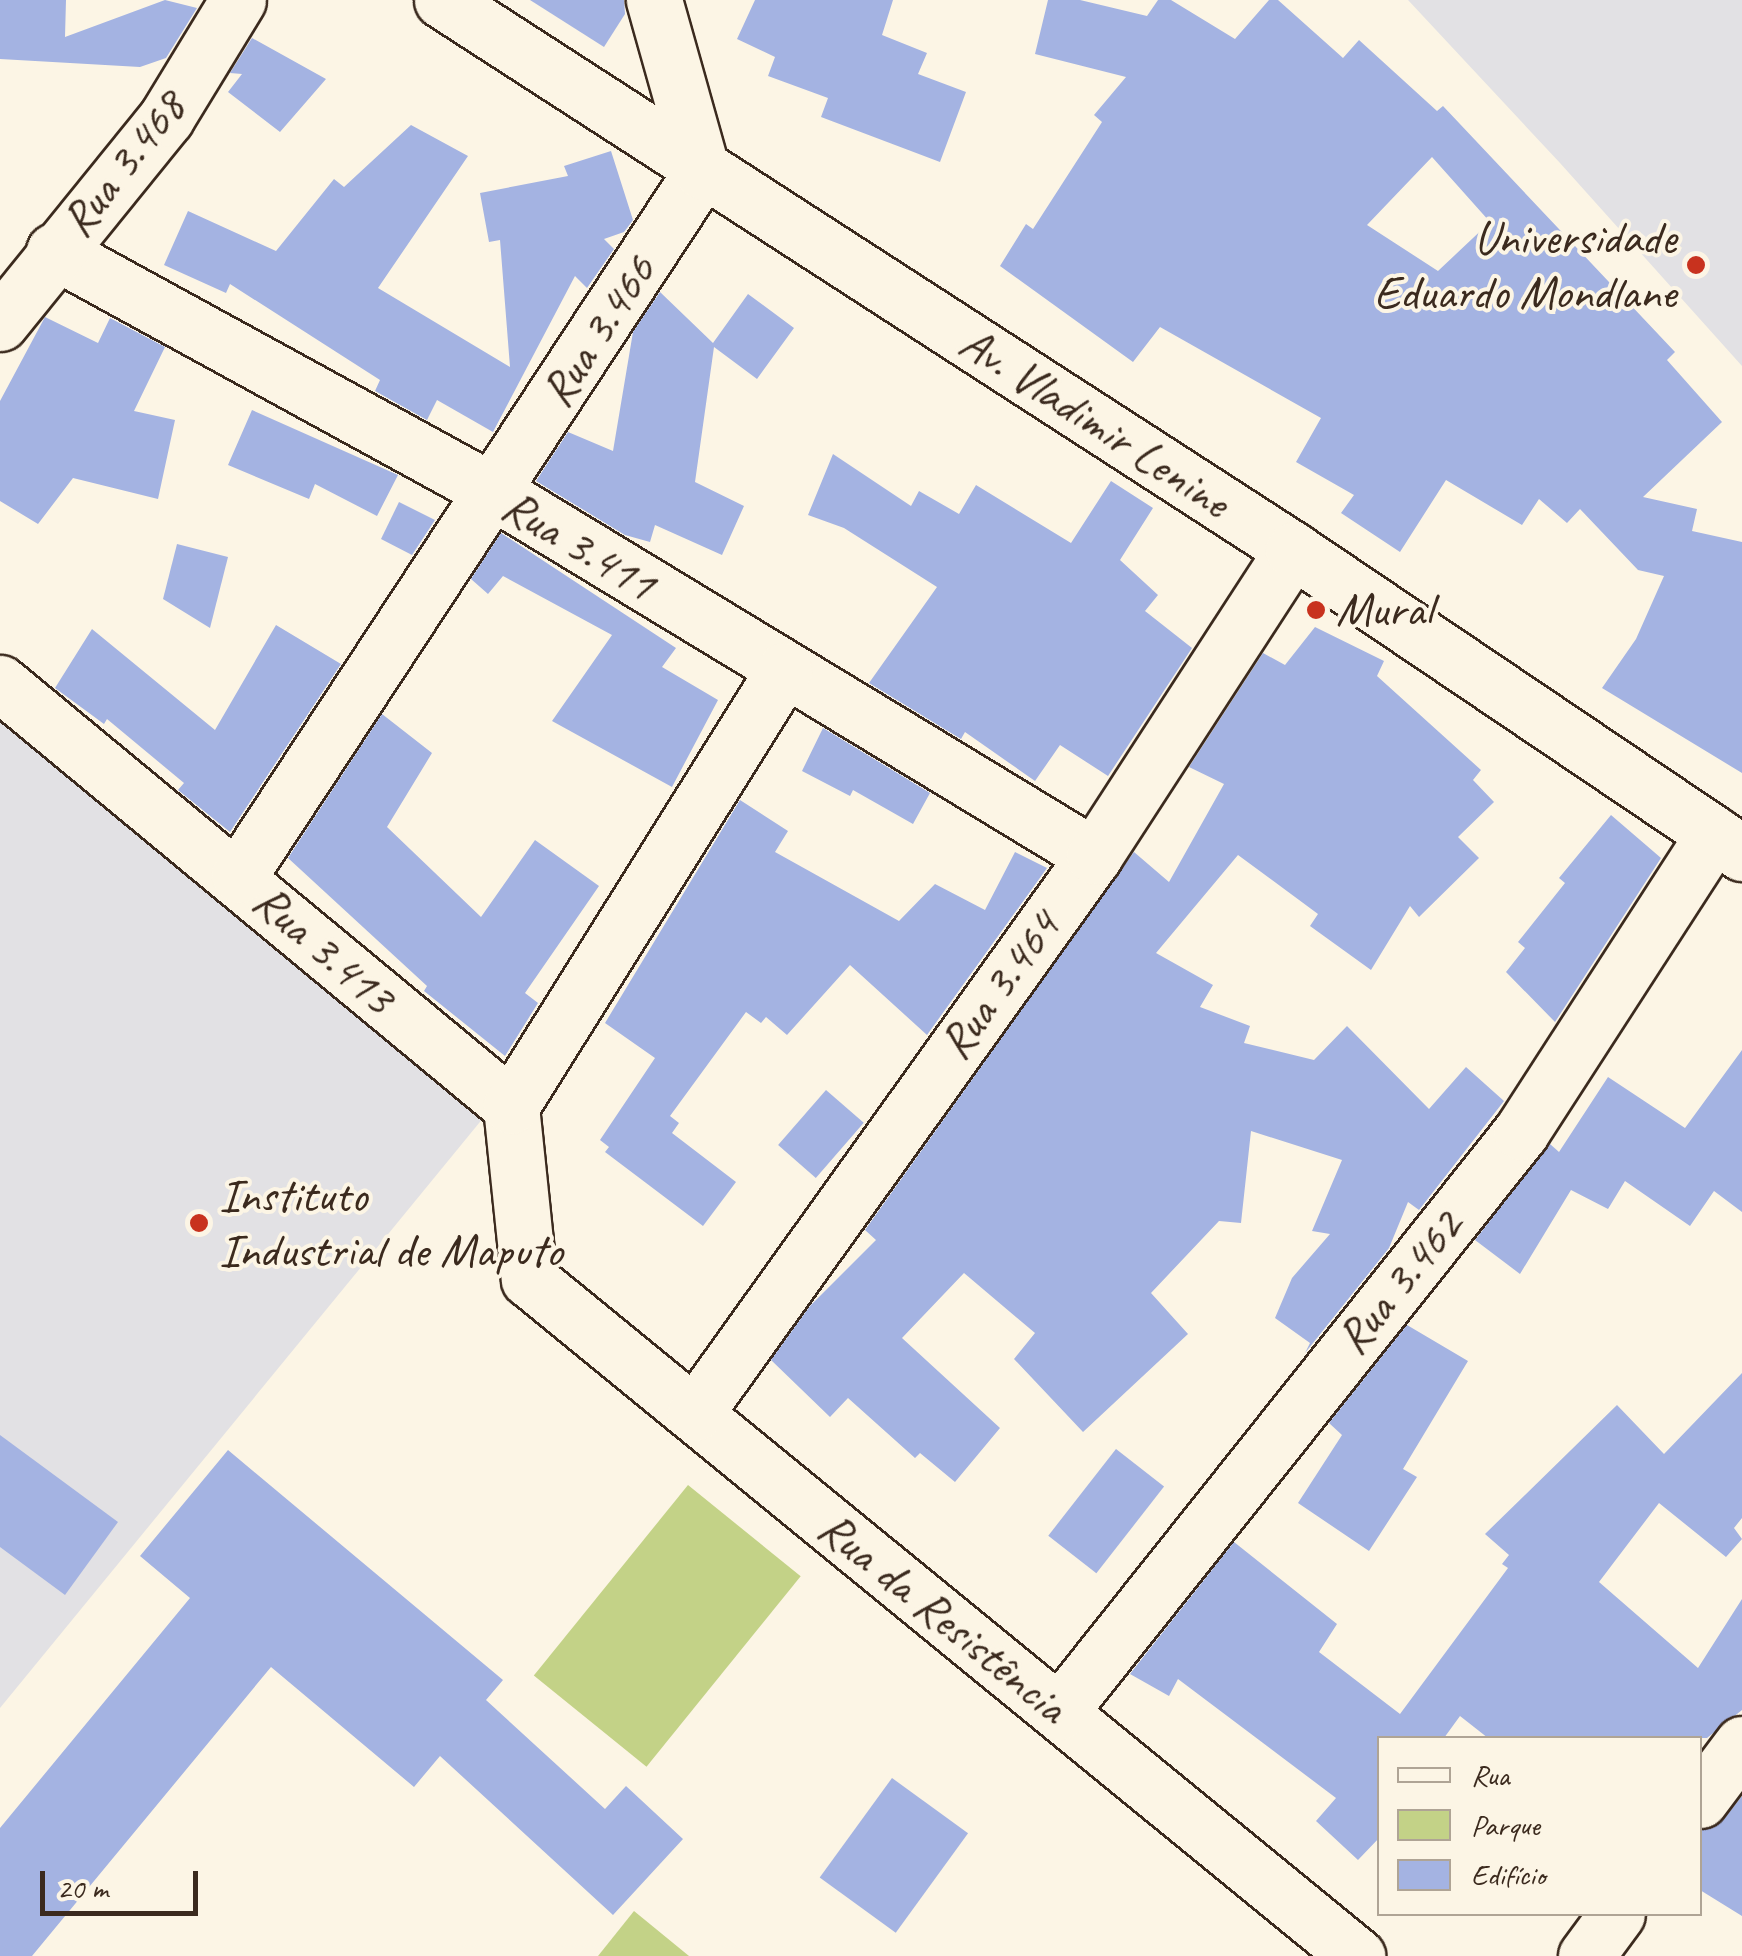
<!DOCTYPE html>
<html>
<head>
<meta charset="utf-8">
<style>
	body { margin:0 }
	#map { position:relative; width:1742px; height:1956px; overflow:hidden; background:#fcf5e5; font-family:Caveat,sans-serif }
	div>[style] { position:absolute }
	.built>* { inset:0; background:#e2e1e4 }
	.green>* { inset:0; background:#c3d287; transform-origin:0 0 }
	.building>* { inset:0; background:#a4b3e2; transform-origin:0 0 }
	.roads { filter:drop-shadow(2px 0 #3b2a1e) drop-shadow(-2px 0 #3b2a1e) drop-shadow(0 2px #3b2a1e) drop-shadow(0 -2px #3b2a1e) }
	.minor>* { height:55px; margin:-27.5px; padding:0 27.5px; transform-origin:27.5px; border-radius:27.5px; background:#fcf5e5 }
	.secondary>* { height:55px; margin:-27.5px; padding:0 27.5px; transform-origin:27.5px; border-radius:27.5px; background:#fcf5e5 }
	.dots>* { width:28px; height:28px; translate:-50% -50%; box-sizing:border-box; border:5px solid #fcf5e5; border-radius:50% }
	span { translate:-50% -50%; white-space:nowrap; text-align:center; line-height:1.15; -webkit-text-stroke:8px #fcf5e5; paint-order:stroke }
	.street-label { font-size:48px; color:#3b2a1e }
	.poi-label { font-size:48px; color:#3b2a1e }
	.right { translate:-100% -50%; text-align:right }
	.left { translate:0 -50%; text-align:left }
	.legend { position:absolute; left:1377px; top:1736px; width:325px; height:180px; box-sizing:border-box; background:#fcf5e5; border:2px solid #afa495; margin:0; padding:12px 18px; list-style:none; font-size:30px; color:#3b2a1e }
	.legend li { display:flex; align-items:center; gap:20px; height:50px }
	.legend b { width:50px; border:2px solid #afa495 }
	.scale { position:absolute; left:40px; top:1871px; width:158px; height:45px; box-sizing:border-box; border:5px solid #3b2a1e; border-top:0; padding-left:12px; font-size:30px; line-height:35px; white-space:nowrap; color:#3b2a1e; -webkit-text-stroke:8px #fcf5e5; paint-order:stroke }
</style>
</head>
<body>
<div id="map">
	<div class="built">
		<div style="clip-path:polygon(1408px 0,1742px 0,1742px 366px,1560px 163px)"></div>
		<div style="clip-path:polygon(0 705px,493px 1106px,0 1708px)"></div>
	</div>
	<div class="green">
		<div style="left:688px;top:1485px;width:145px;height:245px;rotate:39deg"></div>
		<div style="clip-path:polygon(634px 1911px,689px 1956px,598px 1956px)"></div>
	</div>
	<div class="building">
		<div style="clip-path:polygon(0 0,66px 0,65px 37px,165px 0,197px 8px,166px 58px,140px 67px,0 59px)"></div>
		<div style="clip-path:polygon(530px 0,624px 0,625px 14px,604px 47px)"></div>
		<div style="clip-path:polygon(755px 0,893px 0,882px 35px,927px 53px,918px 74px,966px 92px,940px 162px,821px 117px,828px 98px,768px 76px,775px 57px,737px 39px)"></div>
		<div style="clip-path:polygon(evenodd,1048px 0,1080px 0,1147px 16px,1158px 0,1171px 0,1235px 39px,1269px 0,1278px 0,1343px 58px,1359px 40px,1437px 111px,1443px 106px,1675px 352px,1667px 360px,1722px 422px,1643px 497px,1697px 509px,1692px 531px,1742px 542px,1742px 773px,1602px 688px,1636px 639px,1664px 576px,1638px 570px,1580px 509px,1567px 523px,1539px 499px,1522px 525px,1446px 480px,1400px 552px,1341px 513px,1354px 495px,1296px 462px,1321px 418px,1160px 327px,1133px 362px,1000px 266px,1026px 224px,1033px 229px,1102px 122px,1094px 115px,1126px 77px,1035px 54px,1048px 0,1432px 157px,1490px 222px,1438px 271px,1367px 225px,1432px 157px)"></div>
		<div style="clip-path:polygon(252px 38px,326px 79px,280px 132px,228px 92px,242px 74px,230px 73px)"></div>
		<div style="clip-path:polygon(411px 125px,468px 156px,378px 288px,510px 367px,500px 240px,489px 242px,480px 193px,568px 176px,564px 166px,611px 151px,633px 220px,624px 232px,604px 239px,614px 249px,587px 288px,575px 276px,493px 432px,437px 400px,427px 420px,375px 391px,380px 380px,230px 284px,226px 293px,164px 265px,188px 211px,276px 251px,334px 179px,344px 187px)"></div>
		<div style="clip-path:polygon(660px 292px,713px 343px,748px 294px,794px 328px,757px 379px,714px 347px,695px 482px,744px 506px,722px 555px,655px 525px,650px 542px,625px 535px,536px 481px,568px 432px,613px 451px,633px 332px)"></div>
		<div style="clip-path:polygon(45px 317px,98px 343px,110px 318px,165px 347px,134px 411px,175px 420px,158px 499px,73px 478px,38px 524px,0 501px,0 401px)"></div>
		<div style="clip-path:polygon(252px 410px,398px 475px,377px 516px,315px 484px,309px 499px,228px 465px)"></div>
		<div style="clip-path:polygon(833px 454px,911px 506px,919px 491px,959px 514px,976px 485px,1071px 543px,1111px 481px,1153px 508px,1120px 560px,1158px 595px,1145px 611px,1192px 648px,1108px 776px,1060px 745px,1035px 781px,965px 732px,961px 739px,869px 683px,937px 587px,844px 528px,808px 515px)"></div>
		<div style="clip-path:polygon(399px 502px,435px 520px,412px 555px,381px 539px)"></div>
		<div style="clip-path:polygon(501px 533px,676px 648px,662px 667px,718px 700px,672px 787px,552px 721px,612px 635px,503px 576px,488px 594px,471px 579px)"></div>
		<div style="clip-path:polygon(177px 544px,228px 557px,210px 628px,163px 599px)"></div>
		<div style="clip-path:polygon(276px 625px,341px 664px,230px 832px,178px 790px,184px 783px,107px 719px,104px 724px,55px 688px,92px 629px,215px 730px)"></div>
		<div style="clip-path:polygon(1315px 627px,1384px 661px,1377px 676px,1481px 770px,1473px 780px,1494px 802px,1458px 837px,1479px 858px,1419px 917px,1410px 906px,1371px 970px,1310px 926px,1318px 914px,1238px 855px,1156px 953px,1213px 985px,1200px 1007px,1250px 1026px,1244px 1043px,1314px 1060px,1347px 1026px,1429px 1109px,1466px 1067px,1504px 1101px,1419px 1210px,1408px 1202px,1389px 1248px,1305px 1353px,1310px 1343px,1275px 1318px,1292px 1278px,1330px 1234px,1312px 1231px,1342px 1160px,1251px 1131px,1241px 1223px,1219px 1221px,1151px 1293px,1188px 1334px,1083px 1432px,1014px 1359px,1035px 1333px,964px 1273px,902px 1338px,1000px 1428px,955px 1482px,920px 1453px,915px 1458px,848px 1398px,830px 1417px,771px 1360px,810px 1306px,876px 1240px,865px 1230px,1134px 852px,1169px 882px,1224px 784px,1189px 767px,1263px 653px,1285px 665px)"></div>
		<div style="clip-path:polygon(382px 714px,432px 753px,387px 827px,481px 917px,535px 840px,599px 886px,525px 993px,538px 1003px,505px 1056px,424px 991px,427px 986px,288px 858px)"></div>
		<div style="clip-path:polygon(823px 728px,930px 793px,913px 824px,853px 790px,850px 796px,802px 771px)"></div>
		<div style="clip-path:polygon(740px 800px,788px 831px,775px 852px,899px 921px,935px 884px,985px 910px,1015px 852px,1047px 868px,927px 1035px,850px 965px,787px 1035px,766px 1017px,761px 1023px,746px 1012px,670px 1116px,679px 1123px,672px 1133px,736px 1182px,703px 1226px,605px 1152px,609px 1147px,600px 1140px,655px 1058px,605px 1023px)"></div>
		<div style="clip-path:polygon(1611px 815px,1661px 858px,1555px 1022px,1506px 972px,1525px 948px,1518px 942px,1565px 883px,1559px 878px)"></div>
		<div style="clip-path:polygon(1742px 1050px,1742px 1212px,1714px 1191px,1690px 1226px,1625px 1181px,1608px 1209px,1571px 1190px,1520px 1274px,1475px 1240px,1550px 1144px,1559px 1152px,1608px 1077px,1685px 1128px)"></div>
		<div style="left:826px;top:1090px;width:50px;height:73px;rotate:41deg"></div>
		<div style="clip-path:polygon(1407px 1325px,1468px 1361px,1403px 1469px,1417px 1477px,1369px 1551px,1298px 1503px,1342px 1435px,1329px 1423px)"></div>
		<div style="clip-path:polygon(1742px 1373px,1742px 1518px,1734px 1528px,1742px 1539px,1726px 1557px,1659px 1503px,1599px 1582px,1698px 1668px,1742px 1599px,1742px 1710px,1707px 1738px,1488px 1738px,1460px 1716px,1444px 1738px,1380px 1738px,1380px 1837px,1358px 1860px,1316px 1821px,1336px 1798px,1178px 1679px,1169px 1696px,1130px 1674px,1234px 1542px,1337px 1624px,1319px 1652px,1400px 1714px,1508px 1568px,1502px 1564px,1509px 1555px,1485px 1534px,1617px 1405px,1664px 1454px)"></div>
		<div style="clip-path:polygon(0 1435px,118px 1522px,65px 1595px,0 1547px)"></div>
		<div style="left:1116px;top:1449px;width:61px;height:110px;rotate:38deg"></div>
		<div style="clip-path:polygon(228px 1450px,503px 1680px,486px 1700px,605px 1809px,626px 1786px,683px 1839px,613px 1915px,440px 1756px,414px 1787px,271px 1667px,32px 1956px,0 1956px,0 1828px,190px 1598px,140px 1556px)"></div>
		<div style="left:892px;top:1778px;width:94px;height:123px;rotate:36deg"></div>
		<div style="clip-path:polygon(1742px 1796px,1742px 1916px,1700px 1890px,1700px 1831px,1724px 1819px)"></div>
	</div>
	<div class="roads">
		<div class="minor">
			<div style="left:54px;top:251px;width:502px;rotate:28.71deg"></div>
			<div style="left:494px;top:492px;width:702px;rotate:31.24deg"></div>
			<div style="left:0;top:323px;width:264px;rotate:-51deg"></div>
			<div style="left:166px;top:118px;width:138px;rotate:-58.6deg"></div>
			<div style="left:0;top:683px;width:663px;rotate:39.62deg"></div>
			<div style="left:511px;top:1106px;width:174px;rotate:84.1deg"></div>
			<div style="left:529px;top:1279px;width:1070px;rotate:39.27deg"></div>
			<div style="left:239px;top:875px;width:843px;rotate:-56.67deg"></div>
			<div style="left:702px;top:171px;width:178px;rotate:-105.7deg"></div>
			<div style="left:511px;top:1106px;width:514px;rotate:-57.95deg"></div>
			<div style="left:695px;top:1413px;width:685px;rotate:-54.38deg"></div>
			<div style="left:1094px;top:856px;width:365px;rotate:-57deg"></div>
			<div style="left:1059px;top:1712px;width:742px;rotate:-51.46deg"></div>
			<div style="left:1521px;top:1132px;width:355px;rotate:-57.1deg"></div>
			<div style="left:1700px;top:1800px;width:70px;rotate:-53.1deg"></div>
			<div style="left:1586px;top:1956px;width:52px;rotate:-53.6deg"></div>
		</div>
		<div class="secondary">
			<div style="left:442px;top:0;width:1013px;rotate:32.87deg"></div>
			<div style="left:1293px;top:550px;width:542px;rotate:34.01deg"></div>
		</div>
	</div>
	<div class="dots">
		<div style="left:1696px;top:265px;background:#c8321e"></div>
		<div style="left:1316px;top:610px;background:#c8321e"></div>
		<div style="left:199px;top:1223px;background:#c8321e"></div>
	</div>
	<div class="street-label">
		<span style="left:123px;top:164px;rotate:-52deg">Rua 3.468</span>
		<span style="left:598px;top:331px;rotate:-57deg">Rua 3.466</span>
		<span style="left:1095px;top:422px;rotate:33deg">Av. Vladimir Lenine</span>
		<span style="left:579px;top:545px;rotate:31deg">Rua 3.411</span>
		<span style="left:324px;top:949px;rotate:41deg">Rua 3.413</span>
		<span style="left:999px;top:985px;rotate:-54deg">Rua 3.464</span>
		<span style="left:1399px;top:1282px;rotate:-51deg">Rua 3.462</span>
		<span style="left:943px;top:1617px;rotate:39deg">Rua da Resistência</span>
	</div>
	<div class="poi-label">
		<span class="right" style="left:1676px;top:265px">Universidade<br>Eduardo Mondlane</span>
		<span class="left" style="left:1336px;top:610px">Mural</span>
		<span class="left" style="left:219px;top:1223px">Instituto<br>Industrial de Maputo</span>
	</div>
	<ul class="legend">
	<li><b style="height:12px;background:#fcf5e5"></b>Rua</li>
	<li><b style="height:28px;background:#c3d287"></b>Parque</li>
	<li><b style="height:28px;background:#a4b3e2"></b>Edifício</li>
	</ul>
	<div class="scale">20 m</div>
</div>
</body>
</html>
